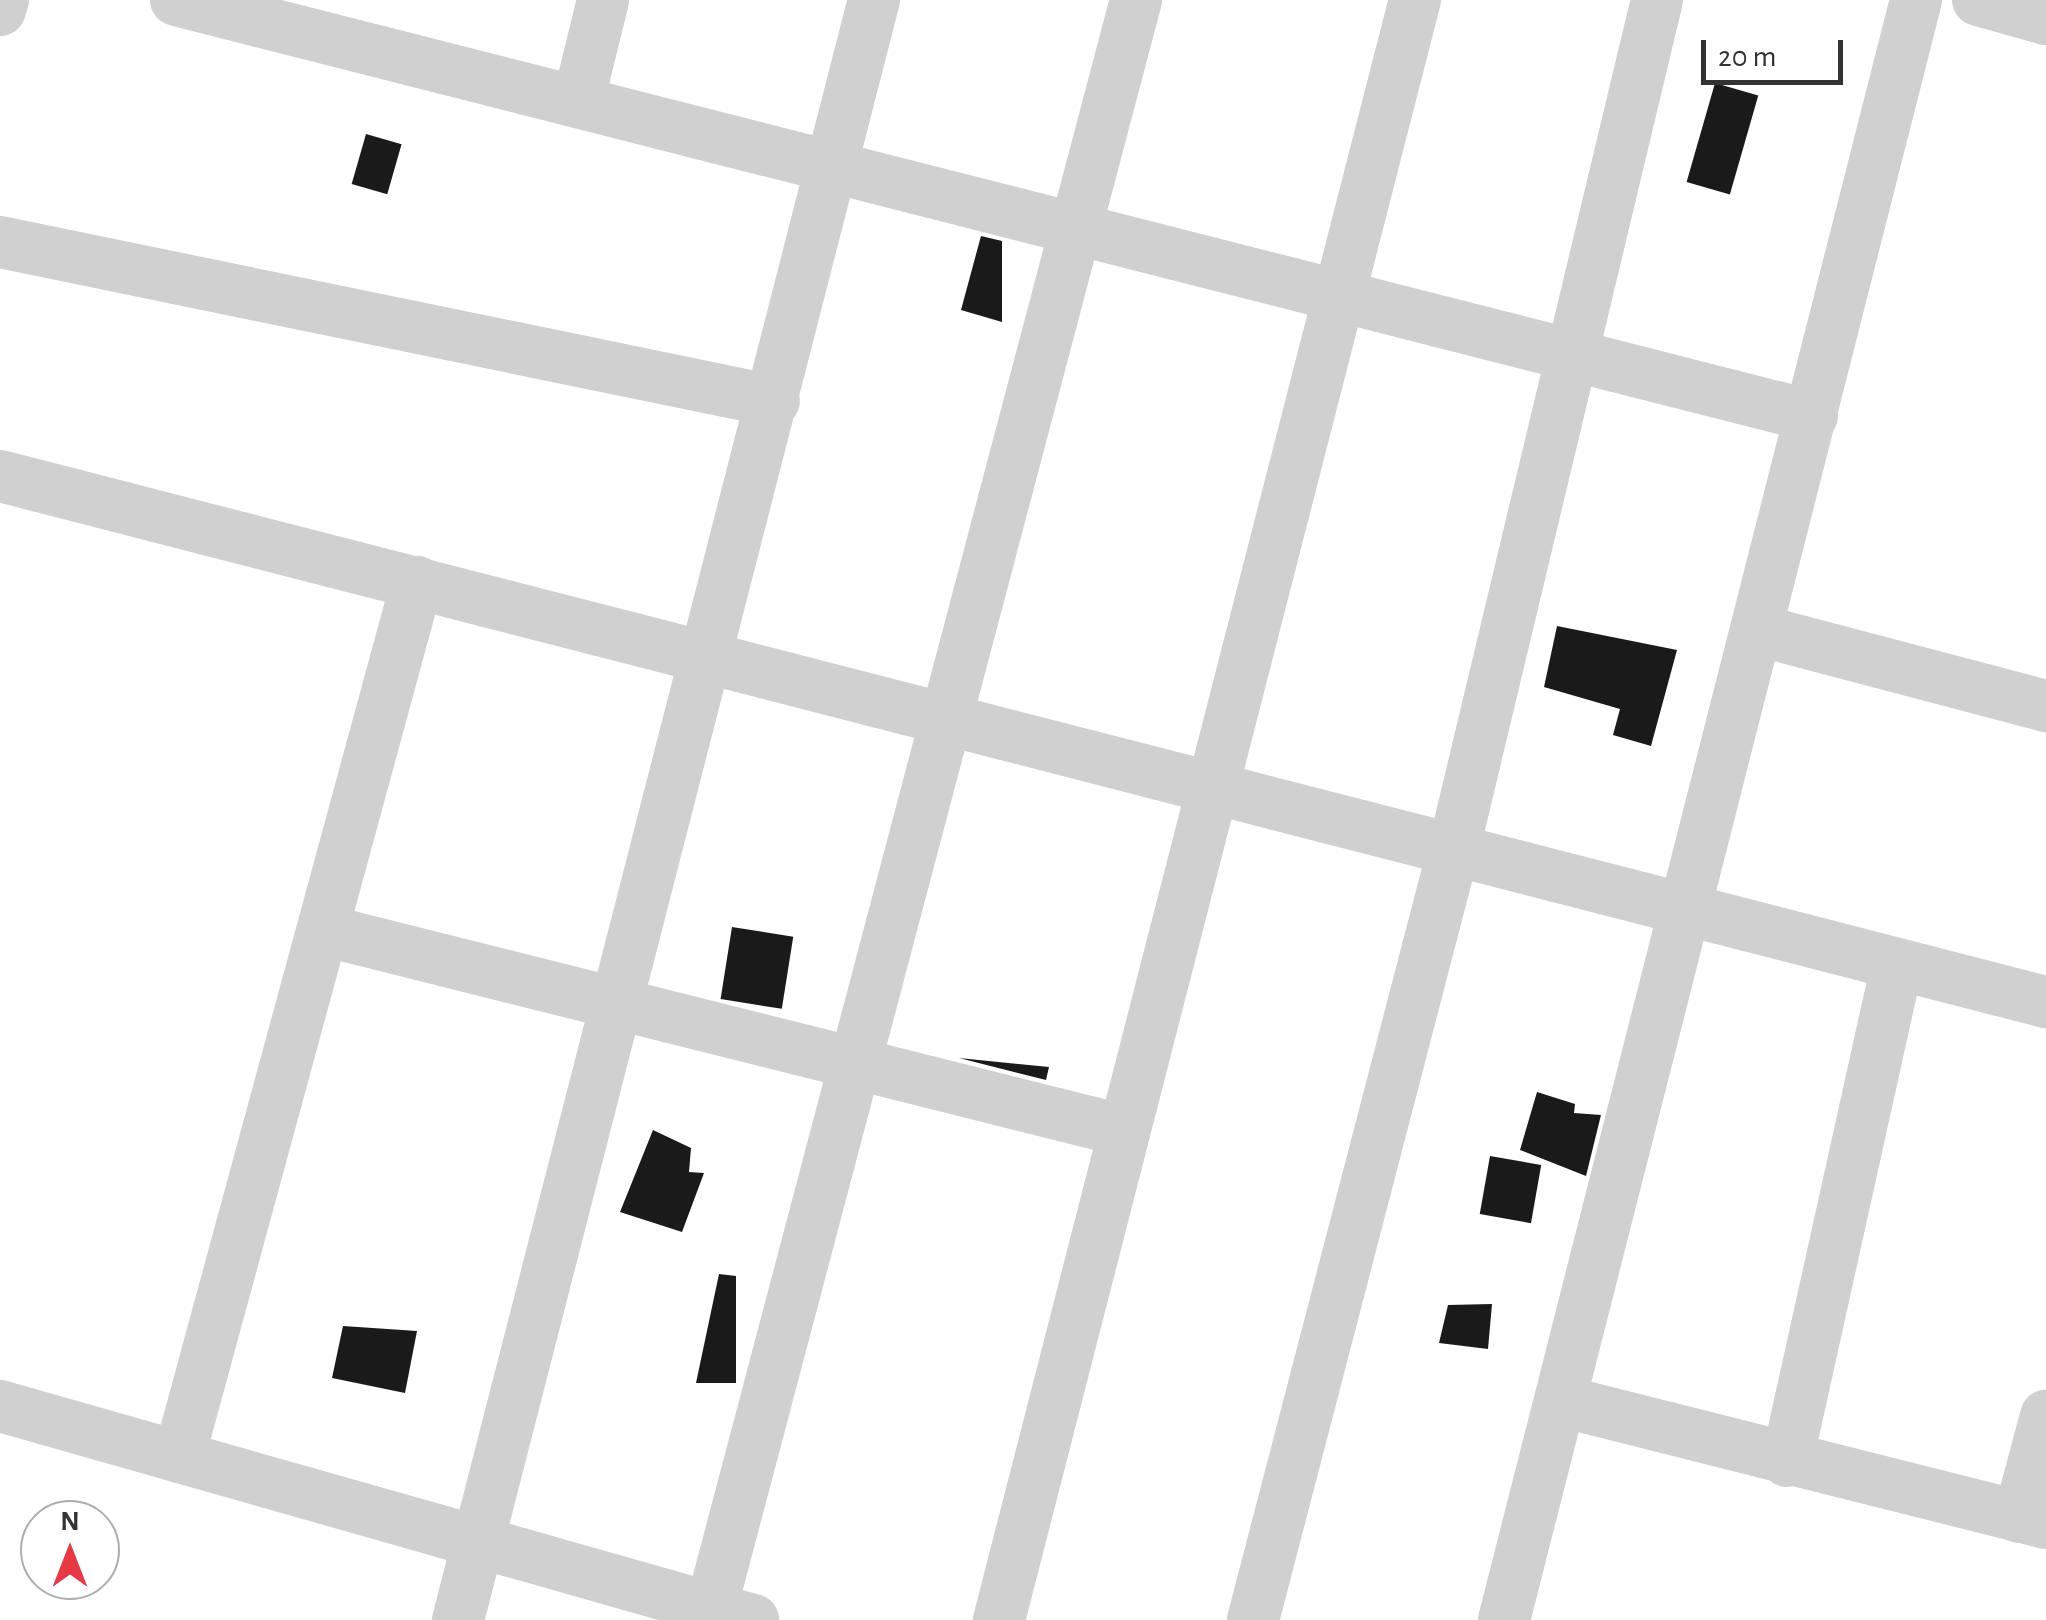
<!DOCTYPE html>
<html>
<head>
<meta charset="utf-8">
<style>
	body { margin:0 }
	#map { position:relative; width:2046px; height:1620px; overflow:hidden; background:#fff; font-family:"Alegreya Sans",sans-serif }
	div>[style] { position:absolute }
	.building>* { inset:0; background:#1a1a1a; transform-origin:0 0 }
	.street>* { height:52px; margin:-26px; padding:0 26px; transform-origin:26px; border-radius:26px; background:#d0d0d0 }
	span { translate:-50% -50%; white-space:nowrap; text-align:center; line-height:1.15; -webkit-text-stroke:10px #fff; paint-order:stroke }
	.north { position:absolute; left:20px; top:1500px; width:100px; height:100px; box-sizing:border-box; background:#fff; border:2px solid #adadad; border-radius:50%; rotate:0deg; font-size:28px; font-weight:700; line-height:40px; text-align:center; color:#333 }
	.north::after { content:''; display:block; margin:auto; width:35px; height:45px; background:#e63946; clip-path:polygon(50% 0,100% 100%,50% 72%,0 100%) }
	.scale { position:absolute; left:1701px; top:40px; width:142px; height:45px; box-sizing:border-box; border:5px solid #333; border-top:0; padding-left:12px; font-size:30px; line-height:35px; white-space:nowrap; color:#333; -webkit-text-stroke:8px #fff; paint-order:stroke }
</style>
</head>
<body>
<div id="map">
	<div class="building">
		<div style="left:1715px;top:83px;width:45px;height:103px;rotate:16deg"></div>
		<div style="left:366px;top:134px;width:37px;height:52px;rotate:16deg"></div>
		<div style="clip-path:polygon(981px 236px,1002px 241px,1002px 322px,961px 310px)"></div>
		<div style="clip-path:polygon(1557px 626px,1677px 650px,1651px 746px,1613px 735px,1620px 709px,1544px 687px)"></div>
		<div style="left:732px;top:927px;width:62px;height:73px;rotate:9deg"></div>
		<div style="clip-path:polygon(959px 1058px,1049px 1067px,1046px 1080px)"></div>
		<div style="clip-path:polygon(1537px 1092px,1575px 1104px,1574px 1113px,1601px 1115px,1586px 1176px,1520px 1150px)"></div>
		<div style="clip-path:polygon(653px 1130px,691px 1148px,689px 1172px,704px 1173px,682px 1232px,620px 1212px)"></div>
		<div style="left:1490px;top:1156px;width:52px;height:59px;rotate:10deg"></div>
		<div style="clip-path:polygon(719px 1274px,736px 1276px,736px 1383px,696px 1383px)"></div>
		<div style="clip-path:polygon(1492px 1304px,1488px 1349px,1439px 1343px,1448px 1305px)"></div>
		<div style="clip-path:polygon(343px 1326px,417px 1331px,405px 1393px,332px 1378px)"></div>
	</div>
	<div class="street">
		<div style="left:176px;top:0;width:1688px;rotate:14.27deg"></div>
		<div style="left:1978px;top:0;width:71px;rotate:15.6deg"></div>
		<div style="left:0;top:10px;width:10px;rotate:-73deg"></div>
		<div style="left:579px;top:98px;width:101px;rotate:-76.2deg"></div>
		<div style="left:0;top:242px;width:790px;rotate:11.61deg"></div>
		<div style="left:0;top:476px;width:2113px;rotate:14.42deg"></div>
		<div style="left:1758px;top:630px;width:298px;rotate:14.8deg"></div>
		<div style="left:323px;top:930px;width:823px;rotate:14.07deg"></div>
		<div style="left:1561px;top:1401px;width:500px;rotate:14.12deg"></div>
		<div style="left:0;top:1406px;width:783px;rotate:15.86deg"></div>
		<div style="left:179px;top:1457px;width:907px;rotate:-74.78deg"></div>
		<div style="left:1787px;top:1461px;width:508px;rotate:-77.5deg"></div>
		<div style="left:2019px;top:1517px;width:105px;rotate:-75deg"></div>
		<div style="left:458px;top:1620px;width:1673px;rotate:-75.6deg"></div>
		<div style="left:708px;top:1620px;width:1676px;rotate:-75.2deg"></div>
		<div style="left:999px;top:1620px;width:1673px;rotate:-75.6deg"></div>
		<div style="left:1253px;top:1620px;width:798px;rotate:-75.41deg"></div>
		<div style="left:1454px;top:848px;width:872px;rotate:-76.54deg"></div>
		<div style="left:1504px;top:1620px;width:1672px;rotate:-75.73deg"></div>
	</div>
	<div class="north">N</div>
	<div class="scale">20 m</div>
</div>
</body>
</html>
